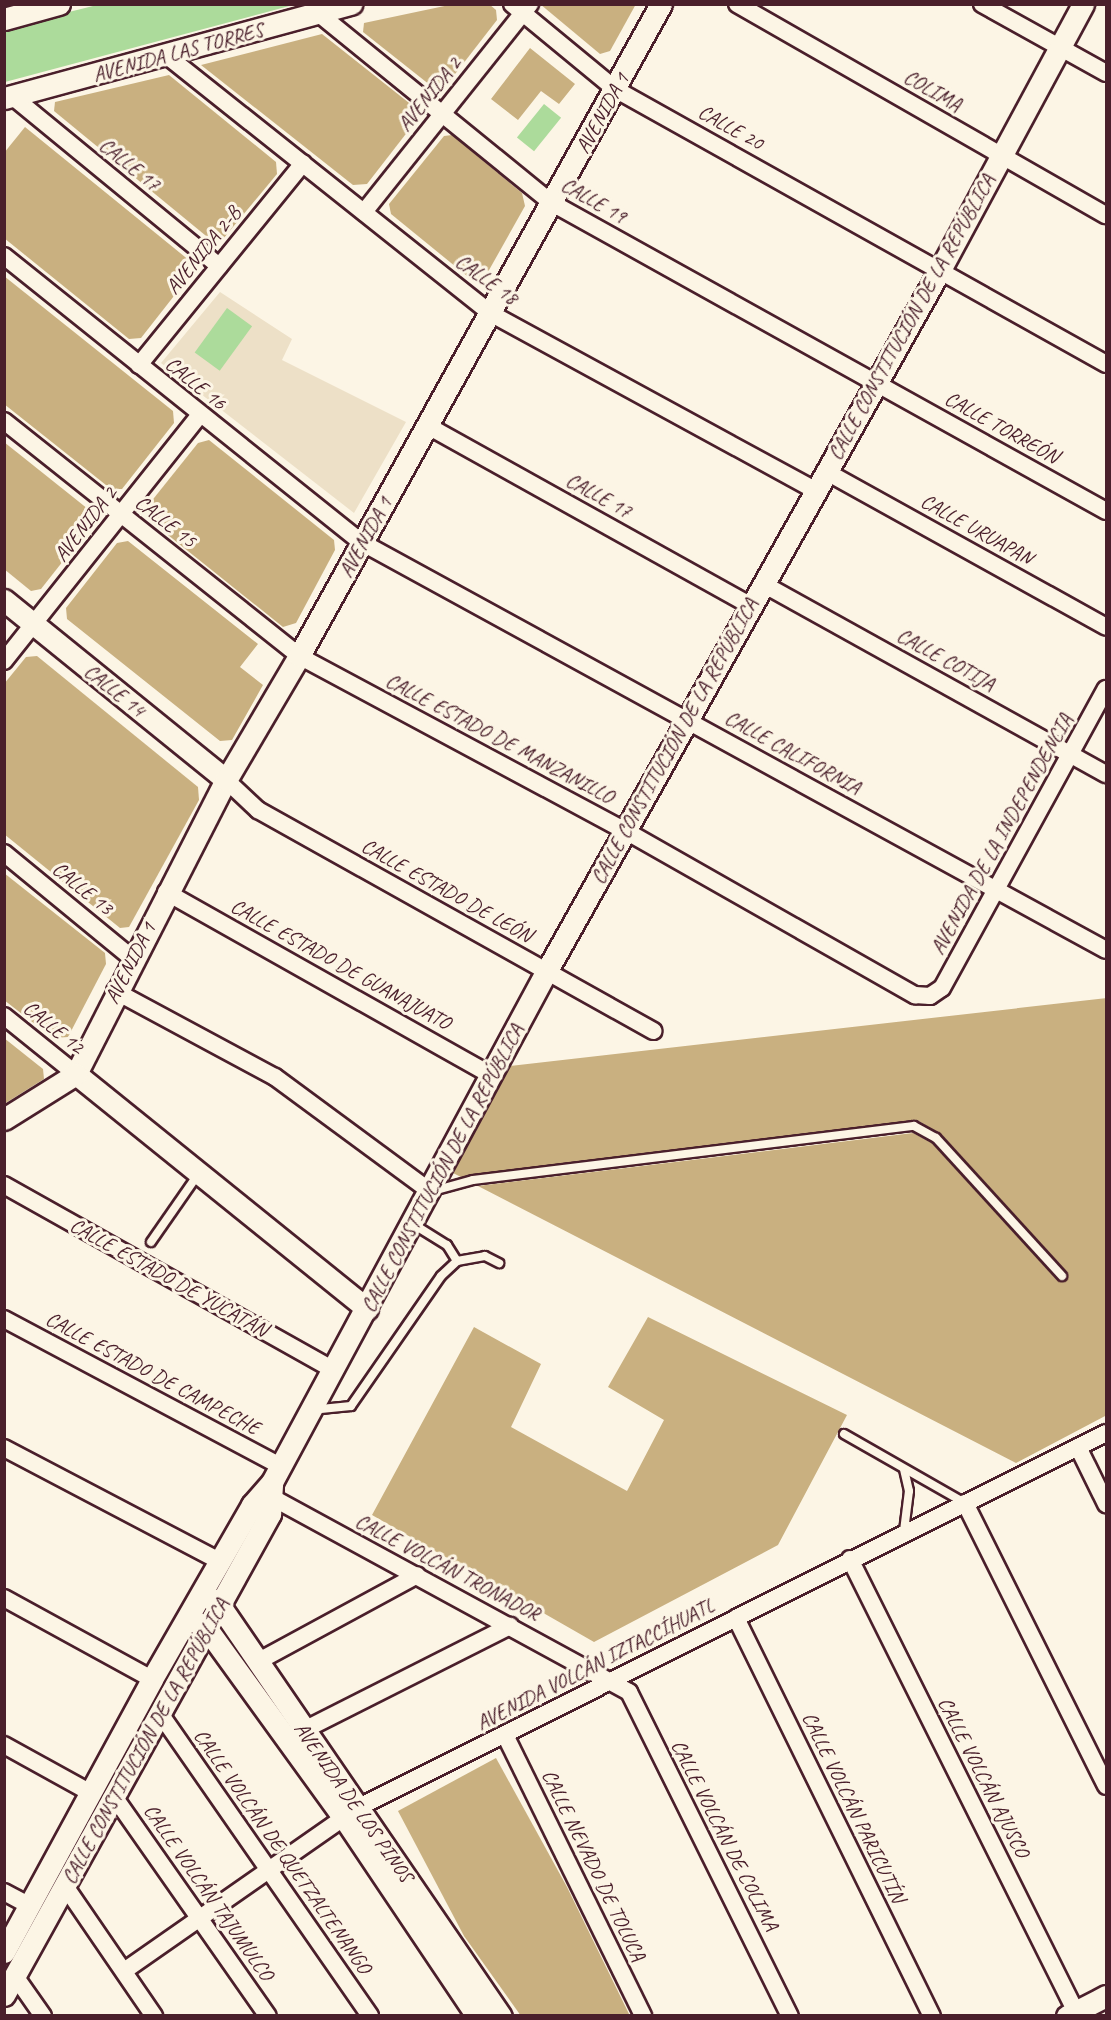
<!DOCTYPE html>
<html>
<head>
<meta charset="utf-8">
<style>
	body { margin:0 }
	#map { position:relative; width:1111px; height:2020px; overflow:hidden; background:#fcf5e5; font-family:Caveat,sans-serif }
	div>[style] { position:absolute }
	.built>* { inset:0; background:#ede0c7 }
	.green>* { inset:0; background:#acdb9b; transform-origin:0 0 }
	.building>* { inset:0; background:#c9b080 }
	.roads { filter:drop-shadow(2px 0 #4a1f2b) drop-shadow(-2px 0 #4a1f2b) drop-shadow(0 2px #4a1f2b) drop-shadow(0 -2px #4a1f2b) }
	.service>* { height:8px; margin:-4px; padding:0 4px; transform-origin:4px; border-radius:4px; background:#fcf5e5 }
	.minor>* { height:16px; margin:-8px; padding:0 8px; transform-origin:8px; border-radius:8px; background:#fcf5e5 }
	.tertiary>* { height:21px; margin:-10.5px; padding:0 10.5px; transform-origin:10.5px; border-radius:10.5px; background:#fcf5e5 }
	span { translate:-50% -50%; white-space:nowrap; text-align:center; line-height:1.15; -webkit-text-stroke:6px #fcf5e5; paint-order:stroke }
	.street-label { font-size:21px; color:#4a1f2b }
	.frame { position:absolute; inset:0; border:6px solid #4a1f2b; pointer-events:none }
</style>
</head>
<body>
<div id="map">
	<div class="built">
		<div style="clip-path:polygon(220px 292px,292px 339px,282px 360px,406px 422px,354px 513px,161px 363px)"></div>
	</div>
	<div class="green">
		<div style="clip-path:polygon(97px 5px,293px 5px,5px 82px,5px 28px)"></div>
		<div style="left:544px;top:104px;width:22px;height:43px;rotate:39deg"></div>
		<div style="left:227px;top:308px;width:31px;height:55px;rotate:36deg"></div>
	</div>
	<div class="building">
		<div style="clip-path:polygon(454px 4px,489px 4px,496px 10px,497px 20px,445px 87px,435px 89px,363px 32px,364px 23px)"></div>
		<div style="clip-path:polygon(540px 4px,636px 4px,610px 51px,600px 54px)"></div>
		<div style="clip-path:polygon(322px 34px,418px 110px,419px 117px,367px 184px,353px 185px,201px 65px)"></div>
		<div style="clip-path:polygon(530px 48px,575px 84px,559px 104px,541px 91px,518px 120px,491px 99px)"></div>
		<div style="clip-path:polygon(169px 75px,276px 162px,277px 174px,223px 239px,211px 240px,54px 111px,55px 102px)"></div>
		<div style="clip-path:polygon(25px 127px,190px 261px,192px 273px,141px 338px,129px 339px,4px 238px,4px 153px)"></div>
		<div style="clip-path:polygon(452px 135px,522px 193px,525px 206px,484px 279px,472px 280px,391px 214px,389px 204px,444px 136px)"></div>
		<div style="clip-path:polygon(4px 276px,173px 411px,174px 423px,122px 489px,111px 489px,4px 404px)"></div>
		<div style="clip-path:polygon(209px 440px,334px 540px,335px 550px,296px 623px,283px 627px,148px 519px,146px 508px,198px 443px)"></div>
		<div style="clip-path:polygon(4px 442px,93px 513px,93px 523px,41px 589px,31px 591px,4px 569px)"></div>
		<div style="clip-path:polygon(128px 541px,258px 644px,240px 667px,263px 685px,232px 740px,220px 741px,67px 619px,66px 608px,117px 543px)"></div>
		<div style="clip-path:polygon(37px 656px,198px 787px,199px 800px,129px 927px,120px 928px,4px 834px,4px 684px,26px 657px)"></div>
		<div style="clip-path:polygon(4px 873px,105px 953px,106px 964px,68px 1037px,53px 1038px,4px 1000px)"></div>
		<div style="clip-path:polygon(1107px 998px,1107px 1415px,1016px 1463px,478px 1186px,913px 1133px,932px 1143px,1057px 1280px,1067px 1280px,1067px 1272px,941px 1134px,917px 1120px,461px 1177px,453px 1173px,510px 1066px)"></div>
		<div style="clip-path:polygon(4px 1038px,43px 1069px,44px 1079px,4px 1104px)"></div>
		<div style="clip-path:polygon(648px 1317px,847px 1415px,778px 1545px,594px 1642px,372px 1515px,474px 1327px,541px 1364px,511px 1427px,627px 1491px,664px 1420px,608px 1387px)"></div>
		<div style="clip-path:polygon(496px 1758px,567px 1887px,630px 2016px,521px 2016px,464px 1936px,398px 1811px)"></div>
	</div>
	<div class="roads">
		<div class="service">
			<div style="left:433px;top:1191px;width:41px;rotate:-15.4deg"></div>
			<div style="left:473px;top:1180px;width:444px;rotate:-7deg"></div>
			<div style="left:914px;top:1126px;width:25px;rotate:29deg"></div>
			<div style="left:936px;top:1138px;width:187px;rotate:47.6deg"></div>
			<div style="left:413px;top:1224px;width:40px;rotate:32deg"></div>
			<div style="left:447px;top:1245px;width:19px;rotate:58deg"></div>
			<div style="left:151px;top:1242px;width:84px;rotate:-55.2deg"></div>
			<div style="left:311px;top:1410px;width:40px;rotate:-5.7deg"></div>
			<div style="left:351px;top:1406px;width:158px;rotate:-55.3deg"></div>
			<div style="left:441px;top:1276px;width:22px;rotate:-43deg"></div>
			<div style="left:457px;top:1261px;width:28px;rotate:-10deg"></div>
			<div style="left:485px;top:1256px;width:16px;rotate:27deg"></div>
			<div style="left:844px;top:1434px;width:139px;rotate:29.7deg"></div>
			<div style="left:904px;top:1531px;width:40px;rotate:-82.9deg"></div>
			<div style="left:909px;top:1491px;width:22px;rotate:-103deg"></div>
		</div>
		<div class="minor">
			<div style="left:512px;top:4px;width:134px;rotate:39.5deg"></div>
			<div style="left:615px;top:89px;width:563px;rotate:29.25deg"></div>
			<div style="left:737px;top:4px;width:425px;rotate:29.8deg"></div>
			<div style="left:982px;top:4px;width:142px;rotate:29.1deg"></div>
			<div style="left:318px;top:13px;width:301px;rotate:39.1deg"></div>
			<div style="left:552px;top:203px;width:634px;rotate:29.07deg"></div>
			<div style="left:166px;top:55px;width:414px;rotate:38.5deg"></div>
			<div style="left:490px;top:313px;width:369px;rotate:28.6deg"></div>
			<div style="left:12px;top:96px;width:268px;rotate:39.4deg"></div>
			<div style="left:364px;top:212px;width:266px;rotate:-51.4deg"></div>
			<div style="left:4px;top:256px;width:457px;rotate:38.7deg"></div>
			<div style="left:361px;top:542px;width:849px;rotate:28.71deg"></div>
			<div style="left:139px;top:365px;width:260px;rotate:-50.9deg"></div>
			<div style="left:4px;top:421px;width:377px;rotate:38.5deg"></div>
			<div style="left:299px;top:656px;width:369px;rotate:28.2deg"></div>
			<div style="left:624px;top:830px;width:335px;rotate:29.6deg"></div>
			<div style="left:915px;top:995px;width:15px;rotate:4deg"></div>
			<div style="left:930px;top:996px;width:14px;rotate:-34deg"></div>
			<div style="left:942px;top:988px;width:341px;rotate:-61.3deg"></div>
			<div style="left:426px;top:425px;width:371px;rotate:29.1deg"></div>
			<div style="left:825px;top:471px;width:321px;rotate:29deg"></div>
			<div style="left:763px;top:584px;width:392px;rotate:29deg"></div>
			<div style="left:4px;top:661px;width:315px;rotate:-51.5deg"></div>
			<div style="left:226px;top:780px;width:44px;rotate:43.2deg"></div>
			<div style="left:258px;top:810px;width:453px;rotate:29.2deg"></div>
			<div style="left:4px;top:853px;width:167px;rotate:39.4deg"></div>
			<div style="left:166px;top:892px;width:375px;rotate:29.4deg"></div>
			<div style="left:115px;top:991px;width:182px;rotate:28.3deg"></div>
			<div style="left:275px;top:1077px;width:194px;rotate:36.4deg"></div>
			<div style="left:4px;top:1016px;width:92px;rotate:38.9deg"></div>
			<div style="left:4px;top:1185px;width:377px;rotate:29.3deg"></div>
			<div style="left:4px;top:1319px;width:313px;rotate:28deg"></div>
			<div style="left:1078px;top:1447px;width:64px;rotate:63.8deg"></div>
			<div style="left:4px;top:1448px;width:243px;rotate:27.7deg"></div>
			<div style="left:262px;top:1492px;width:418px;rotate:28.6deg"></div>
			<div style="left:629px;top:1692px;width:362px;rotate:63.6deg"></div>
			<div style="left:965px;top:1503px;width:316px;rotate:63.5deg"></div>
			<div style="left:850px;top:1559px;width:511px;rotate:63.49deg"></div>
			<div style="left:4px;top:1598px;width:169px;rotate:28.7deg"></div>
			<div style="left:736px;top:1618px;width:444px;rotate:63.8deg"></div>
			<div style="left:257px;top:1662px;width:182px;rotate:-28.5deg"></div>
			<div style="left:159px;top:1712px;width:370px;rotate:55.2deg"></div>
			<div style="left:304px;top:1730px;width:231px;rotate:-26.8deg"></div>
			<div style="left:505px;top:1735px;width:313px;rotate:63.8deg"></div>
			<div style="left:4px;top:1745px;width:97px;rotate:28.9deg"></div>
			<div style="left:113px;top:1795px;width:270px;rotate:55deg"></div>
			<div style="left:65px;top:1886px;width:158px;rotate:55.6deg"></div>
			<div style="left:4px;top:1892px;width:30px;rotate:28deg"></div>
			<div style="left:124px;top:1971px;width:287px;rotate:-34.9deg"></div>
			<div style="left:359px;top:1807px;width:835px;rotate:-26.6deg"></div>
			<div style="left:15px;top:1976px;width:49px;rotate:55deg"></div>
		</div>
		<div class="tertiary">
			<div style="left:4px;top:19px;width:57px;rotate:-15.3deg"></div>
			<div style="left:4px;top:98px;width:360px;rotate:-15.2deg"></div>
			<div style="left:4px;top:600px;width:286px;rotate:39deg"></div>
			<div style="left:76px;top:1074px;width:330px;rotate:-63deg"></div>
			<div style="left:226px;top:780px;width:144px;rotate:-59.5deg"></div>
			<div style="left:299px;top:656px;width:746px;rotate:-60.96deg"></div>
			<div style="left:76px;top:1074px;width:374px;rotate:38.9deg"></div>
			<div style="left:4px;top:1119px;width:85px;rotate:-32deg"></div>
			<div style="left:210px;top:1598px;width:13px;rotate:39deg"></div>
			<div style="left:220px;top:1606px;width:497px;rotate:55.6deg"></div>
			<div style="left:196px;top:1622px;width:13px;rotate:32deg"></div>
			<div style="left:207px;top:1629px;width:233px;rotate:54.1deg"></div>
			<div style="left:344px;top:1818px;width:239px;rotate:56.1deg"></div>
			<div style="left:4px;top:1952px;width:311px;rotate:-61.5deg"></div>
			<div style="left:152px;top:1679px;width:201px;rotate:-60.1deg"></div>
			<div style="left:252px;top:1505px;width:30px;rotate:-49deg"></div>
			<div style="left:272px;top:1482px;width:579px;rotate:-61.75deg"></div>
			<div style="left:546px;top:972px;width:807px;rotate:-60.7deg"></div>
			<div style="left:941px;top:268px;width:300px;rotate:-61.7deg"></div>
			<div style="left:4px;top:1995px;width:550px;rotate:-61.06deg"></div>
			<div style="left:270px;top:1514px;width:32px;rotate:-86deg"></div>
			<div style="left:1067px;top:2016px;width:44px;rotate:-27.1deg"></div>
		</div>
	</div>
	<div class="street-label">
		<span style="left:178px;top:52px;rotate:-15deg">AVENIDA LAS TORRES</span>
		<span style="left:933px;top:90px;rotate:30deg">COLIMA</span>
		<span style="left:429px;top:94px;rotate:-51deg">AVENIDA 2</span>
		<span style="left:602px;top:113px;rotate:-61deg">AVENIDA 1</span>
		<span style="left:731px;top:127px;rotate:29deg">CALLE 20</span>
		<span style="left:130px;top:164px;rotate:39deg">CALLE 17</span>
		<span style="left:594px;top:200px;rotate:30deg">CALLE 19</span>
		<span style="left:203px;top:250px;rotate:-51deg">AVENIDA 2-B</span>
		<span style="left:487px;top:279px;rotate:36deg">CALLE 18</span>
		<span style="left:911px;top:317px;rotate:-61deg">CALLE CONSTITUCIÓN DE LA REPÚBLICA</span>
		<span style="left:196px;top:383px;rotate:39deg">CALLE 16</span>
		<span style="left:1002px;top:427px;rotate:29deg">CALLE TORREÓN</span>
		<span style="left:599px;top:495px;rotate:29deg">CALLE 17</span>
		<span style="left:166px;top:521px;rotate:38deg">CALLE 15</span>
		<span style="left:85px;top:524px;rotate:-52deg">AVENIDA 2</span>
		<span style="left:977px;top:529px;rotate:29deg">CALLE URUAPAN</span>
		<span style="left:365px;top:537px;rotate:-61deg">AVENIDA 1</span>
		<span style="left:946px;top:659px;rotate:29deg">CALLE COTIJA</span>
		<span style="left:115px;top:690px;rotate:39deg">CALLE 14</span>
		<span style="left:500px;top:738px;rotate:28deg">CALLE ESTADO DE MANZANILLO</span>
		<span style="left:674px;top:741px;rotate:-61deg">CALLE CONSTITUCIÓN DE LA REPÚBLICA</span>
		<span style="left:793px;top:752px;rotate:29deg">CALLE CALIFORNIA</span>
		<span style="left:1001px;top:834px;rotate:-61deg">AVENIDA DE LA INDEPENDENCIA</span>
		<span style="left:83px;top:888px;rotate:39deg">CALLE 13</span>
		<span style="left:447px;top:890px;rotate:29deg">CALLE ESTADO DE LEÓN</span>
		<span style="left:130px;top:963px;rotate:-63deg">AVENIDA 1</span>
		<span style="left:341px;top:964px;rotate:29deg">CALLE ESTADO DE GUANAJUATO</span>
		<span style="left:54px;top:1027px;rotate:39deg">CALLE 12</span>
		<span style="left:442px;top:1168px;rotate:-62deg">CALLE CONSTITUCIÓN DE LA REPÚBLICA</span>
		<span style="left:169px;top:1277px;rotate:29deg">CALLE ESTADO DE YUCATÁN</span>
		<span style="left:153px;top:1373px;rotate:28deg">CALLE ESTADO DE CAMPECHE</span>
		<span style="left:448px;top:1567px;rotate:28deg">CALLE VOLCÁN TRONADOR</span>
		<span style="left:595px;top:1664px;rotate:-27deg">AVENIDA VOLCÁN IZTACCÍHUATL</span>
		<span style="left:145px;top:1741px;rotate:-61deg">CALLE CONSTITUCIÓN DE LA REPÚBLICA</span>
		<span style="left:984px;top:1777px;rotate:63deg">CALLE VOLCÁN AJUSCO</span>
		<span style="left:354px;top:1802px;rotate:55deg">AVENIDA DE LOS PINOS</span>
		<span style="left:854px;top:1807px;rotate:64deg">CALLE VOLCÁN PARICUTÍN</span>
		<span style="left:725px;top:1835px;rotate:63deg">CALLE VOLCÁN DE COLIMA</span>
		<span style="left:283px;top:1851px;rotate:55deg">CALLE VOLCÁN DE QUETZALTENANGO</span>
		<span style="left:594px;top:1865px;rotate:64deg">CALLE NEVADO DE TOLUCA</span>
		<span style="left:209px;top:1892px;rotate:55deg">CALLE VOLCÁN TAJUMULCO</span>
	</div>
	<div class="frame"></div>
</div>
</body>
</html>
